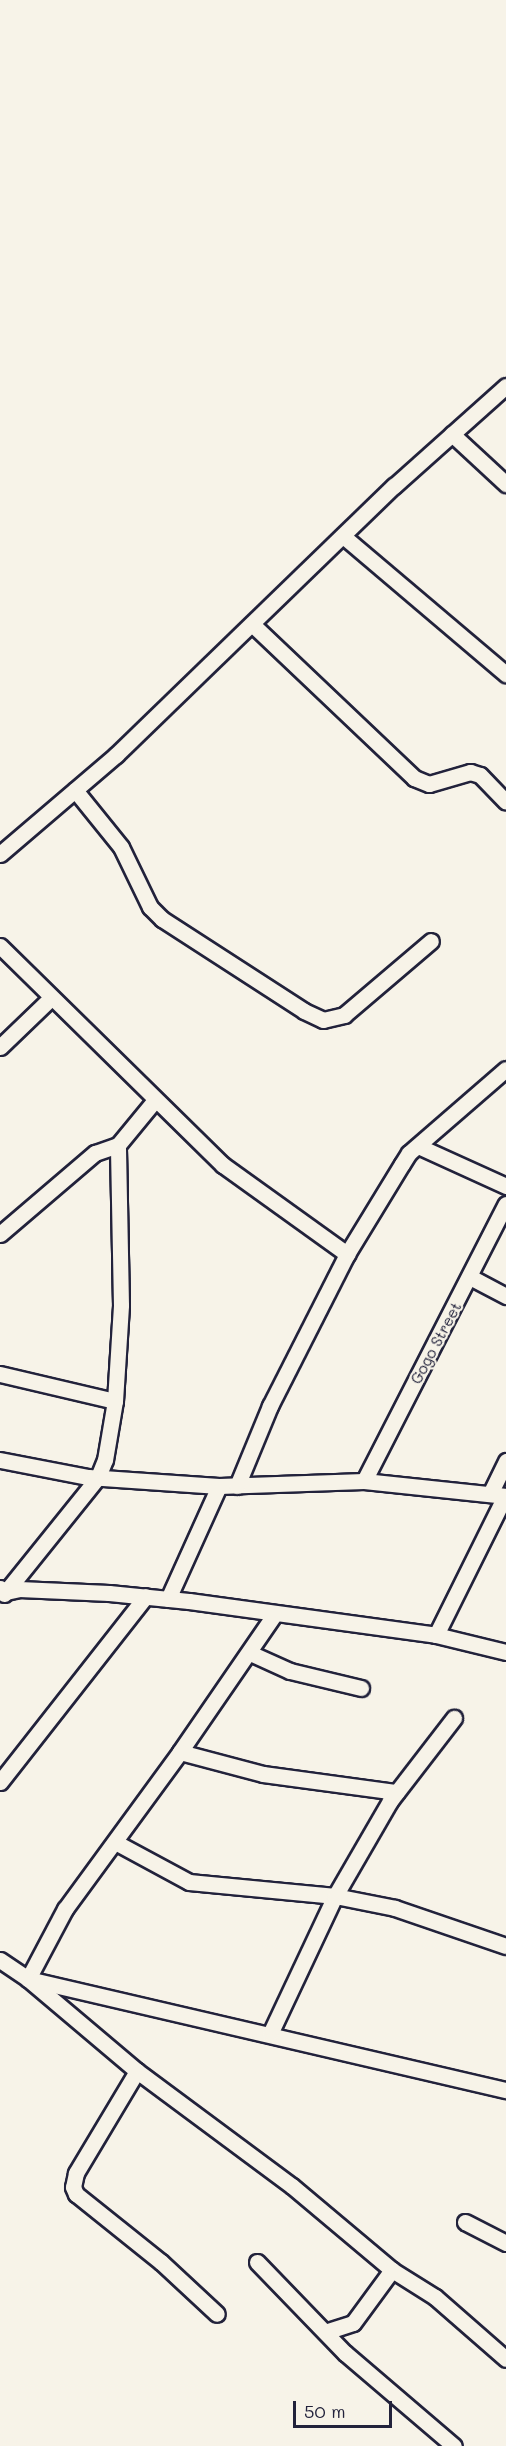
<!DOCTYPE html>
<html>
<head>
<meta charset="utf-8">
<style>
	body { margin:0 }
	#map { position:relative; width:506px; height:2446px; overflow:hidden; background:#f7f3e8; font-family:Mali,sans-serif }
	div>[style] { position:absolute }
	.roads { filter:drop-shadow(2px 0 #22223b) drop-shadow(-2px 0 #22223b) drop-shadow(0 2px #22223b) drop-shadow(0 -2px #22223b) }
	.street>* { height:15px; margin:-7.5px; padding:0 7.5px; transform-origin:7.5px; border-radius:7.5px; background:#f7f3e8 }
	span { translate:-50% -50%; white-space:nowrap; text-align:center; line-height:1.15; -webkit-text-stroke:4.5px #f7f3e8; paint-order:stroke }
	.street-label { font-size:15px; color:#22223b }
	.scale { position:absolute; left:293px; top:2401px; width:99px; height:27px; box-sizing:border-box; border:3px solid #22223b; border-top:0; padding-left:8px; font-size:18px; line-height:21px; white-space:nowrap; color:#22223b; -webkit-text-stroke:4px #f7f3e8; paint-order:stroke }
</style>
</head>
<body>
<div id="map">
	<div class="roads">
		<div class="street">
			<div style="left:452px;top:434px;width:74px;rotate:42.8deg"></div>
			<div style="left:343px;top:536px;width:214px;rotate:40.3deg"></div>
			<div style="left:252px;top:624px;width:224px;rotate:43.5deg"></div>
			<div style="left:414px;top:778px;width:16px;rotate:22deg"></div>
			<div style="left:429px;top:784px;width:43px;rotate:-16.3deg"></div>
			<div style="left:470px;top:772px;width:10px;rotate:17deg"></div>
			<div style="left:480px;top:775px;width:37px;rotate:46deg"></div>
			<div style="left:75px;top:790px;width:73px;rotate:51.1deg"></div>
			<div style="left:121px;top:847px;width:67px;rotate:64.2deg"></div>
			<div style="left:150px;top:907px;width:17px;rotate:45deg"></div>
			<div style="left:162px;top:919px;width:169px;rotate:32.9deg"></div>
			<div style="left:304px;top:1011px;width:21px;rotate:25deg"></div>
			<div style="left:323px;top:1020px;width:22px;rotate:-13deg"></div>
			<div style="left:344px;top:1015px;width:114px;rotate:-40.4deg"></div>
			<div style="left:0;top:854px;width:153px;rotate:-40.5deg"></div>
			<div style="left:116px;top:755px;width:387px;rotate:-44.1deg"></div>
			<div style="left:394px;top:486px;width:150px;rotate:-41.8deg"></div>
			<div style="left:0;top:946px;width:313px;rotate:44.5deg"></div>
			<div style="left:223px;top:1165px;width:153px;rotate:35.7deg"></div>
			<div style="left:0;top:1047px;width:71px;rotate:-43.9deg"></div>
			<div style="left:418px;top:1146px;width:97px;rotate:24.4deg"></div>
			<div style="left:0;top:1234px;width:125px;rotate:-40.5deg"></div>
			<div style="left:95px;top:1153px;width:24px;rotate:-19deg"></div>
			<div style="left:118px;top:1145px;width:58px;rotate:-50.6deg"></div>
			<div style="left:470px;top:1277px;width:41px;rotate:27.8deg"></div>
			<div style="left:0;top:1374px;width:118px;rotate:13.2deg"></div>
			<div style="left:0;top:1460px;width:90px;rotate:10.9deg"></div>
			<div style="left:88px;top:1477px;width:131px;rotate:3.9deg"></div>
			<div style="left:219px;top:1486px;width:145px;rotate:-2deg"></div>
			<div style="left:364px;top:1481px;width:143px;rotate:6deg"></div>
			<div style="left:364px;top:1481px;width:311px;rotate:-62.9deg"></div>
			<div style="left:237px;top:1486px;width:87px;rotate:-67.6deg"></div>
			<div style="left:270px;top:1406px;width:170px;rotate:-63.1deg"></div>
			<div style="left:347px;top:1254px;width:105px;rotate:-58.6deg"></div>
			<div style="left:402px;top:1164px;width:13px;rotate:-58deg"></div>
			<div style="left:409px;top:1153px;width:128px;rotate:-40.9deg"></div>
			<div style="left:490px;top:1494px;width:37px;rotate:-64deg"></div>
			<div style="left:0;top:1588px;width:7px;rotate:34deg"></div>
			<div style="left:6px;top:1592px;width:13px;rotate:-13deg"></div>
			<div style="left:19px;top:1589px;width:90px;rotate:2.5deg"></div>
			<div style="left:109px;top:1593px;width:80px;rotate:5.7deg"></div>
			<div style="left:189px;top:1601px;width:249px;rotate:7.8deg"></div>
			<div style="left:436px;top:1635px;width:72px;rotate:13.7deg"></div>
			<div style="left:4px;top:1594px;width:150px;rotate:-51.2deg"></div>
			<div style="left:98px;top:1477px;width:18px;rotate:-68deg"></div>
			<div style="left:105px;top:1460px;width:60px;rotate:-80.4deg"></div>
			<div style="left:115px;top:1401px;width:96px;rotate:-86.4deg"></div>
			<div style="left:121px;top:1305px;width:160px;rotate:-91.1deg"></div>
			<div style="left:168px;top:1599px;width:124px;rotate:-65.7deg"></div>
			<div style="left:274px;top:1615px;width:166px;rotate:124.5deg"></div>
			<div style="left:180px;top:1752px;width:195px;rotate:126.2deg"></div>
			<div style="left:65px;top:1909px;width:79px;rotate:117.9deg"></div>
			<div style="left:28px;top:1979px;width:491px;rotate:13.1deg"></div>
			<div style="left:436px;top:1635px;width:155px;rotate:-63.6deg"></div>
			<div style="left:250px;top:1653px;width:44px;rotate:24.2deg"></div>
			<div style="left:290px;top:1671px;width:73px;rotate:13.5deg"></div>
			<div style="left:180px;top:1752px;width:86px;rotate:14.8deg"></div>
			<div style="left:263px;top:1774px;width:135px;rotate:7.7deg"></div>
			<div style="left:0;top:1782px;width:236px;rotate:-51.9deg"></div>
			<div style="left:115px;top:1842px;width:84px;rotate:28.4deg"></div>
			<div style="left:189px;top:1882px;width:147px;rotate:5.5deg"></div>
			<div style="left:335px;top:1896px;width:61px;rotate:11.3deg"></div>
			<div style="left:395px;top:1908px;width:117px;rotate:18.9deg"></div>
			<div style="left:0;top:1960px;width:34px;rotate:34deg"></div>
			<div style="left:28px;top:1979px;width:143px;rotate:40.2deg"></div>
			<div style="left:137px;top:2071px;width:193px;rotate:36.6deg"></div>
			<div style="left:292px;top:2186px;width:131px;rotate:40deg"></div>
			<div style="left:392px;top:2270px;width:51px;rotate:32.1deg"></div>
			<div style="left:435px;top:2297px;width:94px;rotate:41.1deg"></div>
			<div style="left:270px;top:2034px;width:153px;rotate:-64.8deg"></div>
			<div style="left:335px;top:1896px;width:110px;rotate:-59.9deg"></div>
			<div style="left:390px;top:1801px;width:105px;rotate:-52.4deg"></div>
			<div style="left:137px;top:2071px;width:119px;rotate:120.9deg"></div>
			<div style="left:76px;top:2173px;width:14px;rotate:102deg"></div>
			<div style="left:73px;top:2187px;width:8px;rotate:67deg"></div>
			<div style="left:76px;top:2194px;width:109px;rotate:38.7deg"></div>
			<div style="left:161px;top:2262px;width:76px;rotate:42.9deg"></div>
			<div style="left:465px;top:2222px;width:46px;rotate:27.1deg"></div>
			<div style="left:257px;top:2262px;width:127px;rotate:46deg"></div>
			<div style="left:345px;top:2353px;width:143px;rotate:40.5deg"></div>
			<div style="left:325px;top:2332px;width:29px;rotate:-18deg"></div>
			<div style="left:353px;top:2323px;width:66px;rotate:-53.7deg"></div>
		</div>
	</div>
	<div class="street-label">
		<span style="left:436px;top:1343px;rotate:-62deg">Gogo Street</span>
	</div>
	<div class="scale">50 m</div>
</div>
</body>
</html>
